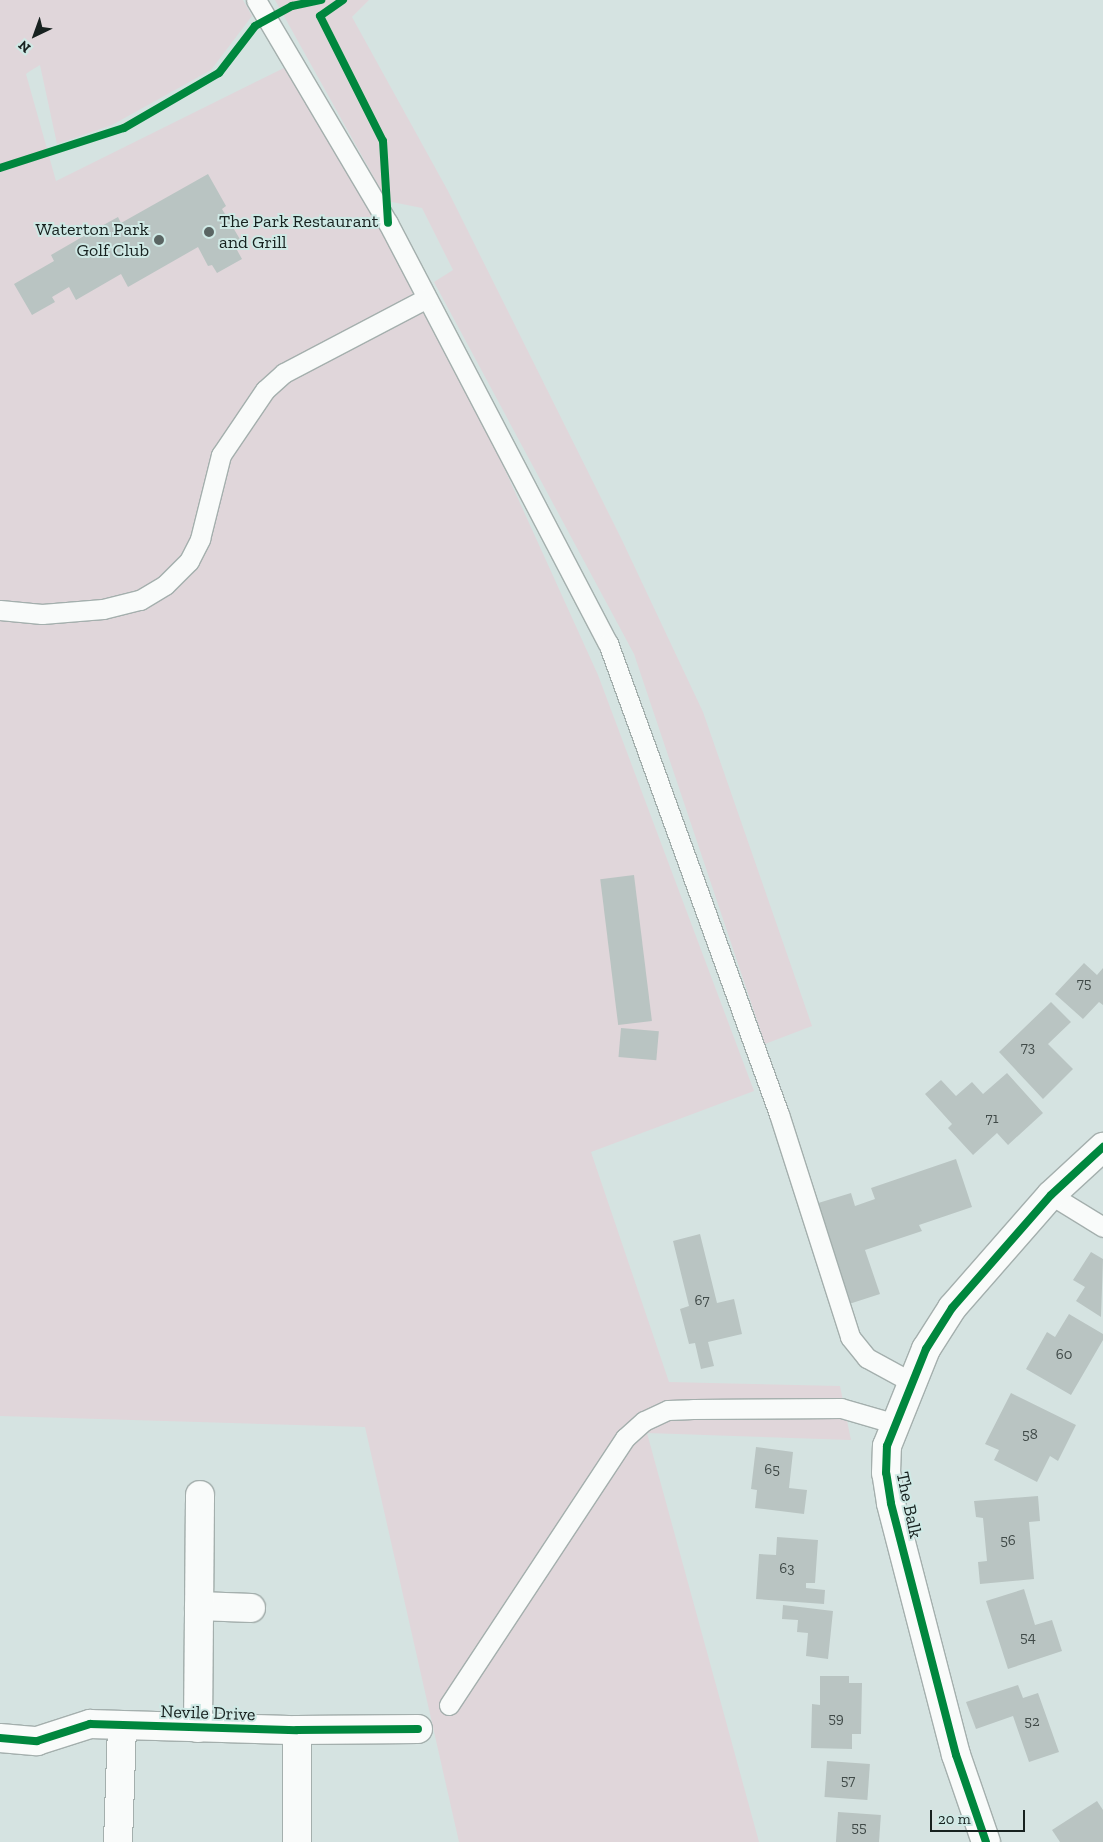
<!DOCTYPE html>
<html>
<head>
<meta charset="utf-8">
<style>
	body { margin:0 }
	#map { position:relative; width:1103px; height:1842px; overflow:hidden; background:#d5e3e1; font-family:"Zilla Slab",serif }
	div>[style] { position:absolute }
	.green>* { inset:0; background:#e0d6da }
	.building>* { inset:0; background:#b9c4c2; transform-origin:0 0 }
	.roads { filter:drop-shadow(1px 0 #a4afad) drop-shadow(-1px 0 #a4afad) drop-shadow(0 1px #a4afad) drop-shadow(0 -1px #a4afad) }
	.lane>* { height:19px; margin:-9.5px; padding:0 9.5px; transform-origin:9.5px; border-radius:9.5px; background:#f9fbfa }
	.street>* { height:28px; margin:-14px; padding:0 14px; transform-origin:14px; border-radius:14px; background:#f9fbfa }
	.cycleway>* { height:8px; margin:-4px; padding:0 4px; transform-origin:4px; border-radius:4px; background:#00873e }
	.dots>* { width:14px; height:14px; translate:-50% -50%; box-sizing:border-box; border:2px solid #cfe9e5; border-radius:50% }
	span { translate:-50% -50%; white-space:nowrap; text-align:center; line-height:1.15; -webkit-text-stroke:4px #cfe9e5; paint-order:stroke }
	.number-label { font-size:15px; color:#404a48 }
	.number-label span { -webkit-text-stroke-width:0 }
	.poi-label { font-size:18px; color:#17211f }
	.left { translate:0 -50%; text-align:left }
	.right { translate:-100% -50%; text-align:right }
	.street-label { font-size:18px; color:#17211f }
	.north { position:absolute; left:10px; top:10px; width:50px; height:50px; -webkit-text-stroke:4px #cfe9e5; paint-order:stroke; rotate:222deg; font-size:14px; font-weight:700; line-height:20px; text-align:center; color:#17211f }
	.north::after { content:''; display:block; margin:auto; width:18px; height:22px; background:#17211f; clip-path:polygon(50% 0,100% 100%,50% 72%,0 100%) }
	.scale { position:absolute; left:930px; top:1810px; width:95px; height:22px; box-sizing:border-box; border:2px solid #17211f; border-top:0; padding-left:6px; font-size:15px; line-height:18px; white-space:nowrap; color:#17211f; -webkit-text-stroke:4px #cfe9e5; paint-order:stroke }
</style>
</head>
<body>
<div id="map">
	<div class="green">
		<div style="clip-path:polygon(0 0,243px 0,252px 16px,211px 70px,112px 125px,57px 144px,40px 65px,30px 71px,26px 74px,56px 181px,292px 64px,427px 298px,598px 675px,754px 1091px,591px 1152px,669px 1382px,840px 1386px,851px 1440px,647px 1433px,759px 1842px,459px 1842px,365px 1427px,0 1416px)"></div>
		<div style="clip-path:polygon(275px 0,369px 0,352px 17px,448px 191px,621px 538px,703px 712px,812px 1026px,765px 1044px,634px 654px,434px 282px,453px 270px,422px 208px,387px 201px)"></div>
	</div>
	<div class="building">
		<div style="clip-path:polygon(208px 174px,226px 206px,222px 209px,244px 246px,237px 250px,242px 259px,217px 273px,212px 265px,208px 266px,198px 247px,128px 287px,121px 274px,76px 300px,69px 287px,52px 297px,55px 302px,32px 315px,14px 284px,54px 261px,51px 255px,89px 233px,118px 217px,121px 223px)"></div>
		<div style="left:634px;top:875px;width:147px;height:34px;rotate:83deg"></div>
		<div style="clip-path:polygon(1084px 963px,1097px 975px,1103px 968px,1103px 1005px,1099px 1002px,1083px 1019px,1055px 994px)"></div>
		<div style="clip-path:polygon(1051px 1002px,1071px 1022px,1048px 1044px,1073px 1069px,1043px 1099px,999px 1052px)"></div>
		<div style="left:621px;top:1028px;width:38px;height:29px;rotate:5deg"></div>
		<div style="clip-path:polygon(1007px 1073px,1043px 1113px,1008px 1145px,997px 1133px,973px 1155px,948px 1128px,952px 1124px,925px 1094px,941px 1080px,956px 1096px,972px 1082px,983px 1094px)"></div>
		<div style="clip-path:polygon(956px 1159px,972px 1207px,919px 1225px,922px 1231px,865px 1250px,880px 1294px,849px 1304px,815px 1204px,851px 1193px,855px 1206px,875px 1199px,871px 1188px)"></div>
		<div style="clip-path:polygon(700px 1234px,717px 1303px,734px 1299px,742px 1334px,708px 1342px,714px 1366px,701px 1369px,695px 1343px,689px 1344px,680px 1309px,689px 1306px,673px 1241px)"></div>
		<div style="clip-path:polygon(1091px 1252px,1103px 1259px,1101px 1317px,1076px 1301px,1085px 1287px,1073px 1280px)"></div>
		<div style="clip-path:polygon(1069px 1314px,1103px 1334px,1103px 1340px,1071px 1395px,1026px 1369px,1047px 1332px,1055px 1337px)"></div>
		<div style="clip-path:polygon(1011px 1393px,1076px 1425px,1058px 1461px,1050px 1456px,1037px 1482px,994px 1460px,999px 1450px,985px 1444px)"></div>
		<div style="clip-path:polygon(756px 1447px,793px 1452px,789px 1488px,807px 1490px,804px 1514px,755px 1508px,757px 1490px,751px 1489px)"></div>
		<div style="clip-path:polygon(1038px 1496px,1040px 1521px,1029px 1522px,1034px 1579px,980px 1584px,978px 1562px,987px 1561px,983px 1518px,976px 1517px,974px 1501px)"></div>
		<div style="clip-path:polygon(777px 1537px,818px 1540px,815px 1583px,806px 1583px,806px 1588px,825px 1590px,824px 1604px,756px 1599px,759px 1554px,776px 1555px)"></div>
		<div style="clip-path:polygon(1024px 1589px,1035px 1625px,1052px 1620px,1062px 1651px,1008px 1669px,986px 1601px)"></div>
		<div style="clip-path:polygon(783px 1605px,833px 1611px,828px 1659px,806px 1656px,808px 1633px,797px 1632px,798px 1620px,782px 1619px)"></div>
		<div style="clip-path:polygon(820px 1676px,849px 1676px,849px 1683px,862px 1683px,861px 1734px,852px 1734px,852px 1749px,811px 1748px,812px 1704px,820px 1705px)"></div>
		<div style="clip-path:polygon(1018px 1685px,1023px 1698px,1038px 1693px,1059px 1752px,1029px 1762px,1013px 1716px,976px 1729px,966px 1702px)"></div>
		<div style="left:827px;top:1761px;width:43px;height:36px;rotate:4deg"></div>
		<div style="clip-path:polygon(1097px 1801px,1103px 1810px,1103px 1842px,1060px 1842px,1052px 1830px)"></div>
		<div style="left:838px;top:1812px;width:43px;height:30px;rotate:4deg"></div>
	</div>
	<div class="roads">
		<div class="lane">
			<div style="left:256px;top:0;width:259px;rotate:59.4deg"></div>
			<div style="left:388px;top:223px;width:474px;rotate:62.4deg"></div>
			<div style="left:608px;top:643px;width:501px;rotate:70.05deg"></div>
			<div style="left:779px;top:1114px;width:234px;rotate:72.3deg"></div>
			<div style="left:850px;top:1337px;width:27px;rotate:51deg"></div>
			<div style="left:867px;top:1358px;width:52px;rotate:28.5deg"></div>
			<div style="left:0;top:610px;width:42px;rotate:5.4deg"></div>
			<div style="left:42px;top:614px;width:61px;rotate:-4.7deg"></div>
			<div style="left:103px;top:609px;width:38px;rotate:-14deg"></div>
			<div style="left:140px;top:600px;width:29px;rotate:-31deg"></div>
			<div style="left:165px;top:585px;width:34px;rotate:-45deg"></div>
			<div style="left:189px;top:561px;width:25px;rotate:-63deg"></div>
			<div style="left:200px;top:539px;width:87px;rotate:-76deg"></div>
			<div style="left:221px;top:455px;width:78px;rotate:-55.9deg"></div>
			<div style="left:265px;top:390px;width:25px;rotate:-42deg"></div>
			<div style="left:284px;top:373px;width:161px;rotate:-27.7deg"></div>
			<div style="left:1051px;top:1195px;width:61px;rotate:31.6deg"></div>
			<div style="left:449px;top:1705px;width:320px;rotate:-56.6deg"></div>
			<div style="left:625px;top:1438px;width:25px;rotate:-42deg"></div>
			<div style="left:644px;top:1421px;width:26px;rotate:-25deg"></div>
			<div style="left:668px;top:1410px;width:25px;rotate:-2deg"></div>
			<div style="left:693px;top:1409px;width:148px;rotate:-0.4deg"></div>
			<div style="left:841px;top:1408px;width:57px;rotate:16.2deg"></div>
		</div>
		<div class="street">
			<div style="left:199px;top:1606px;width:52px;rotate:2.2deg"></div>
			<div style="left:198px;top:1728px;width:233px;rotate:-89.5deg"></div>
			<div style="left:297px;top:1730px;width:112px;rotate:90deg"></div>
			<div style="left:0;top:1738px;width:37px;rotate:5deg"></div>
			<div style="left:37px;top:1741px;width:56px;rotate:-17.8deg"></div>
			<div style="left:90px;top:1724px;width:207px;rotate:1.7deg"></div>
			<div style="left:297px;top:1730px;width:121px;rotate:-0.5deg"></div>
			<div style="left:118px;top:1842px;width:116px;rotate:-88deg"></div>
			<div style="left:986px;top:1842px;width:92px;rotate:-109deg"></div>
			<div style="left:956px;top:1755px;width:260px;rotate:-104.5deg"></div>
			<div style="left:891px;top:1503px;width:30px;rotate:-99deg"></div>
			<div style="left:886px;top:1473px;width:27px;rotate:-88deg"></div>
			<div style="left:887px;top:1446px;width:105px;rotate:-68.1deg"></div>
			<div style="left:926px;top:1349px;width:49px;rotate:-57.6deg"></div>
			<div style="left:952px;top:1308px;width:150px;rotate:-48.8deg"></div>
			<div style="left:1051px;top:1195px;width:71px;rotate:-42.7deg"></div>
		</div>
	</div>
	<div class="cycleway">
		<div style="left:343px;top:0;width:28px;rotate:145deg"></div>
		<div style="left:320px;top:16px;width:140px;rotate:63.3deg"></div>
		<div style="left:383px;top:141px;width:82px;rotate:86.5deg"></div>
		<div style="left:0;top:168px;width:130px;rotate:-17.9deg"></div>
		<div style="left:124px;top:128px;width:110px;rotate:-30.1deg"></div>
		<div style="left:219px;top:73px;width:59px;rotate:-52.5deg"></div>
		<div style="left:255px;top:26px;width:42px;rotate:-28.4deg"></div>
		<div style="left:292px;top:6px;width:30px;rotate:-12deg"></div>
		<div style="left:0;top:1738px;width:37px;rotate:5deg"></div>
		<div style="left:37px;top:1741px;width:56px;rotate:-17.8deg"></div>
		<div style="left:90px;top:1724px;width:207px;rotate:1.7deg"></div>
		<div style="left:297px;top:1730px;width:121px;rotate:-0.5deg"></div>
		<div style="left:986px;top:1842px;width:92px;rotate:-109deg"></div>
		<div style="left:956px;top:1755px;width:260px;rotate:-104.5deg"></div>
		<div style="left:891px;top:1503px;width:30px;rotate:-99deg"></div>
		<div style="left:886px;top:1473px;width:27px;rotate:-88deg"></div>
		<div style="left:887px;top:1446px;width:105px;rotate:-68.1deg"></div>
		<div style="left:926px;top:1349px;width:49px;rotate:-57.6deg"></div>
		<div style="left:952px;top:1308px;width:150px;rotate:-48.8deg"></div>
		<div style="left:1051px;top:1195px;width:71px;rotate:-42.7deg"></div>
	</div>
	<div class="dots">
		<div style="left:209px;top:232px;background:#5a6563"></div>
		<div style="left:159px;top:240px;background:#5a6563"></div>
	</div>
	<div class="number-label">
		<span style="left:1084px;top:984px">75</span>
		<span style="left:1028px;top:1048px">73</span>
		<span style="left:992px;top:1119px">71</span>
		<span style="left:702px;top:1301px">67</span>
		<span style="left:1064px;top:1355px">60</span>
		<span style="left:1030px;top:1435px">58</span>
		<span style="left:772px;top:1470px">65</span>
		<span style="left:1008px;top:1541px">56</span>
		<span style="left:787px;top:1569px">63</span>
		<span style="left:1028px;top:1638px">54</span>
		<span style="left:836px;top:1719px">59</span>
		<span style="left:1032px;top:1722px">52</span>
		<span style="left:848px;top:1781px">57</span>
		<span style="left:859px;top:1828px">55</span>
	</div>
	<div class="poi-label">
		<span class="left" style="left:219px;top:232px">The Park Restaurant<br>and Grill</span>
		<span class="right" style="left:149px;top:240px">Waterton Park<br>Golf Club</span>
	</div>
	<div class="street-label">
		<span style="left:909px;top:1505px;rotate:78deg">The Balk</span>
		<span style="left:208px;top:1713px;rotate:2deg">Nevile Drive</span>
	</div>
	<div class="north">N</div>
	<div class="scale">20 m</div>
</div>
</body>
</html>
